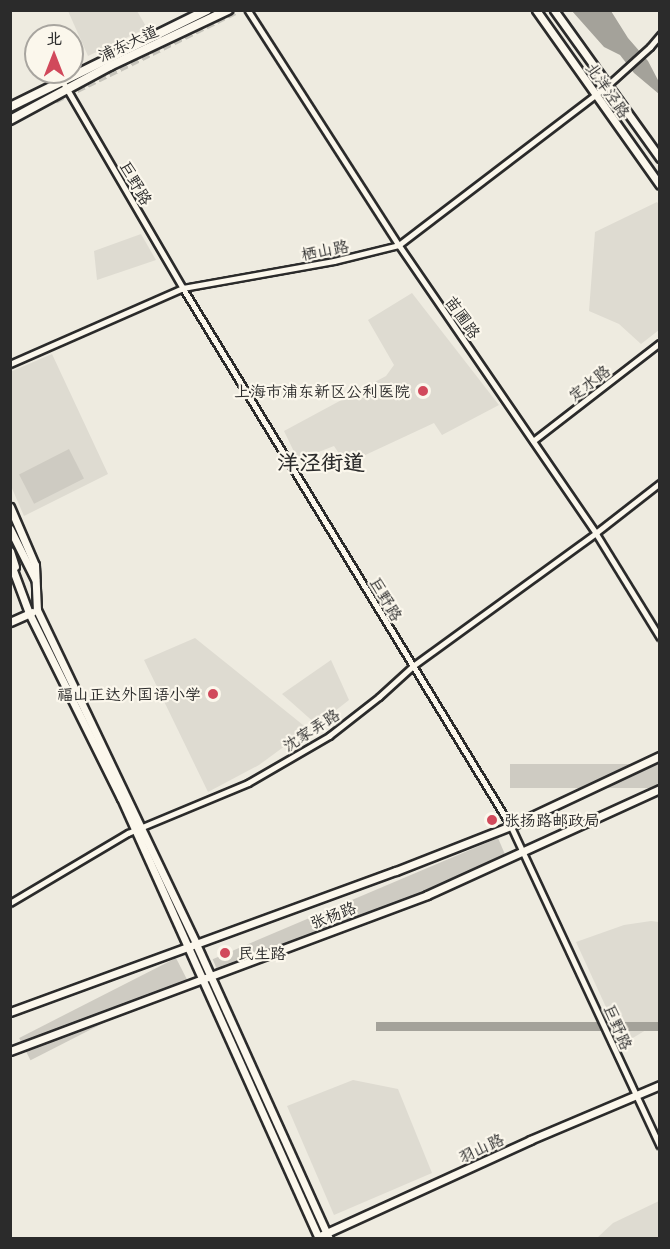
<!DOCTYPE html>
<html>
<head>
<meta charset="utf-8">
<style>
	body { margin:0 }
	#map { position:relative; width:670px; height:1249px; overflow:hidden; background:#eeebe0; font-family:Mali,"LXGW WenKai TC",sans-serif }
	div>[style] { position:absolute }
	.built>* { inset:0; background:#dedbd1 }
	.green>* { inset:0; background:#cecbc2; transform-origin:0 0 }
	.water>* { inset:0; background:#a4a29a; transform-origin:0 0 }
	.primary-tunnel>* { height:8px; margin-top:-4px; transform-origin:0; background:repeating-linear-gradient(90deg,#c7c5bc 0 8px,transparent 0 12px) }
	.roads { filter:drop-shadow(2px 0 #2b2b2b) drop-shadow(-2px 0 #2b2b2b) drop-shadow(0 2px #2b2b2b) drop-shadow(0 -2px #2b2b2b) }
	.street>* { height:4.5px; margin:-2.25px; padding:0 2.25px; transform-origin:2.25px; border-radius:2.25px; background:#fbf7ec }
	.secondary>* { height:7px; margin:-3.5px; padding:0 3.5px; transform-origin:3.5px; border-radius:3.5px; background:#fbf7ec }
	.primary>* { height:8px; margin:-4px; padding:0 4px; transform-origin:4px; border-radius:4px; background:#fbf7ec }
	.dots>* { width:16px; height:16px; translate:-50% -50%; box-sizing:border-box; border:3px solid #fbf7ec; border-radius:50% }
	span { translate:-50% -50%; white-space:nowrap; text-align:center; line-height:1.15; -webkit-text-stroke:4.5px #fbf7ec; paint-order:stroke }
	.street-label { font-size:16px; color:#2b2b2b }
	.poi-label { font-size:16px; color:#2b2b2b }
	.right { translate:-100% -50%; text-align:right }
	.left { translate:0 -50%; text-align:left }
	.district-label { font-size:22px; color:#2b2b2b; font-weight:700 }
	.frame { position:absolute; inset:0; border:12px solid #2b2b2b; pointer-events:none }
	.north { position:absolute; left:24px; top:24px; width:60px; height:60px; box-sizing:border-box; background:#fbf7ec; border:2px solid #a8a59f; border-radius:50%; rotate:0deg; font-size:16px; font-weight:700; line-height:24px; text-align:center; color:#2b2b2b }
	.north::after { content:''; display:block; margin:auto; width:21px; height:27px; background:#d1495b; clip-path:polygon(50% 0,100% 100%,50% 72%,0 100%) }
</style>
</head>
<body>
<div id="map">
	<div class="built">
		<div style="clip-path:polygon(68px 11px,137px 11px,147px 28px,88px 56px)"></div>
		<div style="clip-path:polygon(657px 202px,660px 206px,659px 330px,641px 344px,619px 324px,589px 311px,595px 232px)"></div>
		<div style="clip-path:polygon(141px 234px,156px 260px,97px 280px,94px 251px)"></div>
		<div style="clip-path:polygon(412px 293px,499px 405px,442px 435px,434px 423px,346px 464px,334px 446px,298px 460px,284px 431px,386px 376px,394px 365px,368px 320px)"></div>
		<div style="clip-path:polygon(52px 354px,108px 474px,24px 516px,11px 486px,10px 372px)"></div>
		<div style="clip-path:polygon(195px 638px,308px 729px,259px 765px,208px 792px,144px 660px)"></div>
		<div style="clip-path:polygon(331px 660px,349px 700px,317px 725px,282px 694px)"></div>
		<div style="clip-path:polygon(651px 921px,659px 922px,659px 1022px,623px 1044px,576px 942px,624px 925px)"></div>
		<div style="clip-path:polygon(353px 1080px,398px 1089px,432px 1173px,334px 1215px,287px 1106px)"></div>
		<div style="clip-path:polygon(659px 1201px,659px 1238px,597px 1238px,613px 1223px)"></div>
	</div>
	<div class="green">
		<div style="left:69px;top:449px;width:33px;height:56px;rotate:63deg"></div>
		<div style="left:659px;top:764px;width:24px;height:149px;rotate:90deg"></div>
		<div style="left:498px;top:838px;width:21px;height:310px;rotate:67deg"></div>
		<div style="left:176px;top:958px;width:25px;height:176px;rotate:63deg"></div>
	</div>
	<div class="water">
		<div style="clip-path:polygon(572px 11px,611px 11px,628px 38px,648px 61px,659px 82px,659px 94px,634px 73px,620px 55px,604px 47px)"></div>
		<div style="left:659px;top:1022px;width:9px;height:283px;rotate:90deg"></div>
	</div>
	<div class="primary-tunnel">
		<div style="left:55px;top:100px;width:203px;rotate:-26.3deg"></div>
	</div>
	<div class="roads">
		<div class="street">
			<div style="left:248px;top:10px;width:279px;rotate:57.3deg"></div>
			<div style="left:399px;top:245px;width:349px;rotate:55.6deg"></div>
			<div style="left:596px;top:533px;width:122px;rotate:58.4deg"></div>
			<div style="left:62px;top:80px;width:241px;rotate:59.8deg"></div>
			<div style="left:183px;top:288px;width:630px;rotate:58.63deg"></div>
			<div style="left:511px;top:826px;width:352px;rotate:65deg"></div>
			<div style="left:10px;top:364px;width:189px;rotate:-23.7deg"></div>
			<div style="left:183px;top:288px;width:153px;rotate:-10.1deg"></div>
			<div style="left:334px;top:261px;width:67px;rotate:-13.8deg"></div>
			<div style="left:399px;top:245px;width:262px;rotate:-37.4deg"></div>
			<div style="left:607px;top:86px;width:58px;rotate:-42.2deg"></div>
			<div style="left:650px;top:47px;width:16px;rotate:-50deg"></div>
			<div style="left:533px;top:441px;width:160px;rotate:-37.7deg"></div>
			<div style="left:10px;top:903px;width:137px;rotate:-30.7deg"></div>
			<div style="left:128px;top:833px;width:130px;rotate:-22.6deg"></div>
			<div style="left:248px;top:783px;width:94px;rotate:-30.1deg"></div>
			<div style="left:329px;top:736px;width:63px;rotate:-38deg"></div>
			<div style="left:379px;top:697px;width:46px;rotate:-42.4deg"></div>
			<div style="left:413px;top:666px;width:226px;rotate:-36deg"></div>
			<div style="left:596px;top:533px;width:81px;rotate:-38deg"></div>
		</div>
		<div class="secondary">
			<div style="left:536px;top:10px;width:214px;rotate:54.7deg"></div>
			<div style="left:554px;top:10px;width:182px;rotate:54.4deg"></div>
			<div style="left:10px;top:507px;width:63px;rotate:66.7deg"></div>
			<div style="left:35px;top:565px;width:45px;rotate:87.5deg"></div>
			<div style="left:37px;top:610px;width:370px;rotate:64.5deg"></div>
			<div style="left:196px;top:944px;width:323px;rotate:65.7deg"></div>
			<div style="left:10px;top:529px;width:56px;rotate:63.4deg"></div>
			<div style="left:10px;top:551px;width:16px;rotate:72deg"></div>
			<div style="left:10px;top:562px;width:54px;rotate:69.6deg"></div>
			<div style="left:29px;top:613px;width:207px;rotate:63.6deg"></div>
			<div style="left:121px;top:798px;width:482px;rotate:65.8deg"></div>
			<div style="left:10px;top:622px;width:24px;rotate:-24deg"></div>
			<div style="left:10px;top:1012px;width:411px;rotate:-20.1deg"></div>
			<div style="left:396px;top:871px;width:123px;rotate:-21.4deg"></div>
			<div style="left:511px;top:826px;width:165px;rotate:-25.2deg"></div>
			<div style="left:10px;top:1051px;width:445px;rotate:-20.5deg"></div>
			<div style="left:427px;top:895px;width:256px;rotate:-24.5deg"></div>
			<div style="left:322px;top:1235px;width:229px;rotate:-24.5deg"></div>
			<div style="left:530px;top:1140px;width:141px;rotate:-22.9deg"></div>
		</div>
		<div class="primary">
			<div style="left:10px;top:107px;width:220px;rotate:-26.2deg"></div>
			<div style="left:10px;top:120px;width:114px;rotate:-28.4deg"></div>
			<div style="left:110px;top:66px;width:131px;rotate:-25.4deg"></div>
		</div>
	</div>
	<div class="dots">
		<div style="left:423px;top:391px;background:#d1495b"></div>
		<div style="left:213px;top:694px;background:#d1495b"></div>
		<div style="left:492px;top:820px;background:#d1495b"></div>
		<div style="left:225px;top:953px;background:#d1495b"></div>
	</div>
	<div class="street-label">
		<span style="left:128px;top:43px;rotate:-25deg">浦东大道</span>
		<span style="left:608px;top:90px;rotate:55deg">北洋泾路</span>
		<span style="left:136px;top:183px;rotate:60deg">巨野路</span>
		<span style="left:325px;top:250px;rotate:-11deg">栖山路</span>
		<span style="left:463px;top:317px;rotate:55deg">苗圃路</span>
		<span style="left:589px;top:383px;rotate:-38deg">定水路</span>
		<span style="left:386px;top:599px;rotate:59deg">巨野路</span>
		<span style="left:311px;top:730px;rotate:-33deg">沈家弄路</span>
		<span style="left:333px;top:915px;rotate:-21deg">张杨路</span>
		<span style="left:618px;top:1027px;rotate:66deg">巨野路</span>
		<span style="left:481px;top:1148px;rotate:-25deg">羽山路</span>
	</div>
	<div class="poi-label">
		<span class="right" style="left:410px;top:391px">上海市浦东新区公利医院</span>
		<span class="right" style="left:201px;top:694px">福山正达外国语小学</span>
		<span class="left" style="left:504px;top:820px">张扬路邮政局</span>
		<span class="left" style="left:238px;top:953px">民生路</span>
	</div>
	<div class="district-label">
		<span style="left:321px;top:462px">洋泾街道</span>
	</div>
	<div class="frame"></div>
	<div class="north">北</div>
</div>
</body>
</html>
